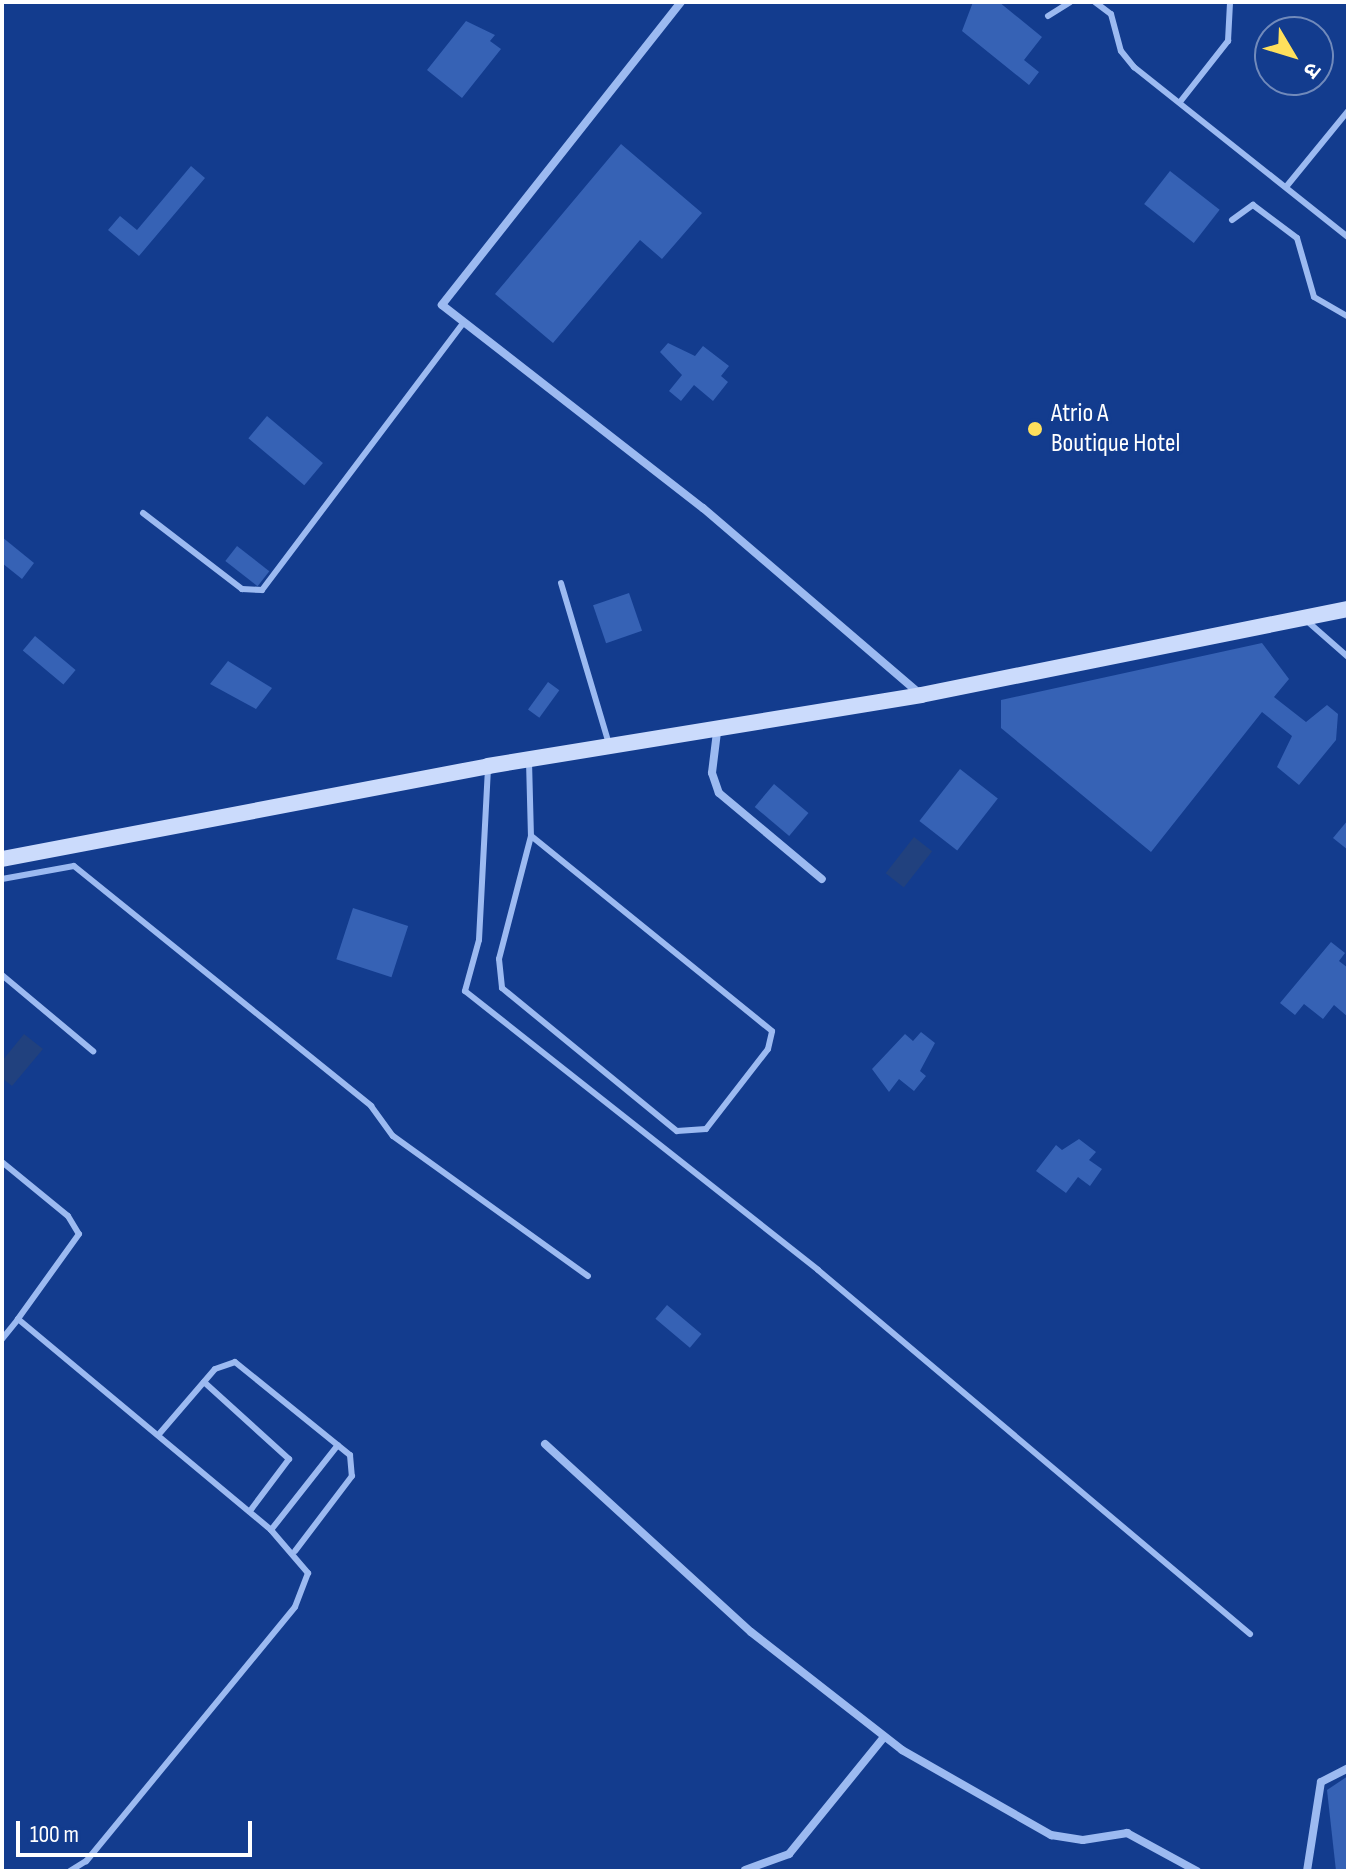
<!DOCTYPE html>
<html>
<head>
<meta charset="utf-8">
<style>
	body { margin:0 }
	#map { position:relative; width:1350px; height:1873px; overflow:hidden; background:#133c8e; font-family:"Sofia Sans Condensed","Noto Sans Devanagari",sans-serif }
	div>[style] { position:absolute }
	.water>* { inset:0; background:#21417e; transform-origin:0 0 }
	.building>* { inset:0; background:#3662b5; transform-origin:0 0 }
	.lane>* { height:6px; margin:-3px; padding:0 3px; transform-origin:3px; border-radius:3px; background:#9cbaf1 }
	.street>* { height:8px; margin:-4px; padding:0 4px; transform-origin:4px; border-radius:4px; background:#9cbaf1 }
	.secondary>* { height:16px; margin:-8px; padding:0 8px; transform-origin:8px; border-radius:8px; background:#cbdbfc }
	.dots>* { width:22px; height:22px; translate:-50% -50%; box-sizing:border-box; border:4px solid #133c8e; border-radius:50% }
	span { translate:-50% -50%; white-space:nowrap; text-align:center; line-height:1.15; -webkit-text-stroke:7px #133c8e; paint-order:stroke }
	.poi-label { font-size:26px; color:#fff }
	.left { translate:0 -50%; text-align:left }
	.frame { position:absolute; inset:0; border:4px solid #fff; pointer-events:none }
	.north { position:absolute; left:1254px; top:16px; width:80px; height:80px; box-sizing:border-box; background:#133c8e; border:2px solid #718abb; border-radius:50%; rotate:128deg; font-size:22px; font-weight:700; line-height:32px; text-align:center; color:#fff }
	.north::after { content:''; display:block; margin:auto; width:28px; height:36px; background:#ffe05c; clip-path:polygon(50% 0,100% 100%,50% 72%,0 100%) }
	.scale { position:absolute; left:16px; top:1821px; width:236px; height:36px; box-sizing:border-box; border:4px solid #fff; border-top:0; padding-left:10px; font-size:24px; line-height:28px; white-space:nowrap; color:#fff; -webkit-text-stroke:6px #133c8e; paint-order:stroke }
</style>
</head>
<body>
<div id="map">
	<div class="water">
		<div style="left:914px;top:837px;width:23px;height:46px;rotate:38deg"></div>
		<div style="clip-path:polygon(24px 1034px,43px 1049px,12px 1086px,2px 1078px,2px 1061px)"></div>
	</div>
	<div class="building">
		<div style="clip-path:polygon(973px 2px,999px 2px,1042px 37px,1024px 60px,1039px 72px,1029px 85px,962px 31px)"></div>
		<div style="clip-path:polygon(466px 21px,495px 35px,490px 41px,501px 49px,462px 98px,427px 70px)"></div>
		<div style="clip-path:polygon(621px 144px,702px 213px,662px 259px,640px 240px,553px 343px,495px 294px)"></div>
		<div style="clip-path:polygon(191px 166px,205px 178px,139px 256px,108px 230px,120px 216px,137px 230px)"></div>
		<div style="left:1170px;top:171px;width:63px;height:42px;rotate:38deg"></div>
		<div style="clip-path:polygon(668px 343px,695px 356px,703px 346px,729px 366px,721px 376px,728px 382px,713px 401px,694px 385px,681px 401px,669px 391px,682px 375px,660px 352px)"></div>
		<div style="left:267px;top:416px;width:73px;height:29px;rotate:40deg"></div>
		<div style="clip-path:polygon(2px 537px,34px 563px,22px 579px,2px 563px)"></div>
		<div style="left:237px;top:546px;width:41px;height:19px;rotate:38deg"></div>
		<div style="left:629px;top:593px;width:40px;height:38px;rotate:71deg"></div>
		<div style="left:35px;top:636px;width:53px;height:19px;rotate:40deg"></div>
		<div style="clip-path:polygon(1262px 643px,1289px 679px,1274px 697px,1306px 722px,1327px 705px,1338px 714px,1336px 740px,1299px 785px,1277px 767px,1292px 736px,1262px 712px,1151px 852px,1001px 728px,1001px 700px)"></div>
		<div style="clip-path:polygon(228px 661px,272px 688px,256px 709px,210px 684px)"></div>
		<div style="left:548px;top:682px;width:14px;height:34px;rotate:36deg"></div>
		<div style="left:960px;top:769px;width:48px;height:66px;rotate:38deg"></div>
		<div style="left:774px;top:784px;width:45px;height:30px;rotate:40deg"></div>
		<div style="clip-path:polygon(1348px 820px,1348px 850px,1333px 838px)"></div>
		<div style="left:353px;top:908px;width:58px;height:54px;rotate:18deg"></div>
		<div style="clip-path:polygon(1331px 942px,1345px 953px,1339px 961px,1348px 968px,1348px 1017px,1334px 1005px,1323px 1019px,1304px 1004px,1295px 1015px,1280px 1003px)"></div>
		<div style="clip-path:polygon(921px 1032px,935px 1043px,920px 1071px,926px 1076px,914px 1091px,899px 1079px,889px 1092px,872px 1069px,905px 1034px,913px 1041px)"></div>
		<div style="clip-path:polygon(1079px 1139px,1096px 1152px,1089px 1160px,1102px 1169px,1090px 1186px,1078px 1177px,1066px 1193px,1036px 1171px,1056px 1145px,1062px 1150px)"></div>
		<div style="left:667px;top:1305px;width:45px;height:18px;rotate:40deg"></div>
		<div style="clip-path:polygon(1348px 1776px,1348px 1871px,1336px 1871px,1327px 1790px)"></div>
	</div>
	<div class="lane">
		<div style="left:1095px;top:2px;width:20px;rotate:37deg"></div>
		<div style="left:1111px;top:14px;width:38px;rotate:75deg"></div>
		<div style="left:1121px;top:51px;width:21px;rotate:51deg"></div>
		<div style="left:1134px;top:67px;width:273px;rotate:38.5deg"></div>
		<div style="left:1048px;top:16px;width:26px;rotate:-32deg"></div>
		<div style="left:1180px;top:102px;width:78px;rotate:-51.8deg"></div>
		<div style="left:1228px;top:41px;width:39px;rotate:-87deg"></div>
		<div style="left:1286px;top:187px;width:98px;rotate:-50.8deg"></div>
		<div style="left:1232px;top:220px;width:26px;rotate:-36deg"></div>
		<div style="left:1253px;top:205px;width:55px;rotate:36.9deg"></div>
		<div style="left:1297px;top:238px;width:61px;rotate:73.9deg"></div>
		<div style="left:1314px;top:297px;width:39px;rotate:30deg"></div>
		<div style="left:143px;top:513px;width:125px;rotate:37.5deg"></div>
		<div style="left:242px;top:589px;width:20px;rotate:3deg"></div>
		<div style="left:262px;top:590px;width:332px;rotate:-53deg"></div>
		<div style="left:561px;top:583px;width:168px;rotate:73.4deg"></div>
		<div style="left:1307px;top:621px;width:55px;rotate:41.3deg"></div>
		<div style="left:529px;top:761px;width:75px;rotate:88.5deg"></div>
		<div style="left:531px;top:836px;width:127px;rotate:104.6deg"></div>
		<div style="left:499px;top:959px;width:29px;rotate:84deg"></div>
		<div style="left:502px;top:988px;width:226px;rotate:39.3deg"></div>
		<div style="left:677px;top:1131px;width:29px;rotate:-4deg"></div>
		<div style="left:706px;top:1129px;width:101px;rotate:-52.2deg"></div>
		<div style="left:768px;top:1049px;width:18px;rotate:-77deg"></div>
		<div style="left:772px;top:1031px;width:310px;rotate:-141deg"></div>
		<div style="left:488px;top:768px;width:172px;rotate:93deg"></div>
		<div style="left:479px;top:940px;width:53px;rotate:105.4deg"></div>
		<div style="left:465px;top:991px;width:450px;rotate:38.3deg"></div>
		<div style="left:818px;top:1270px;width:565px;rotate:40.12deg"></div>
		<div style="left:2px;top:879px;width:73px;rotate:-10.2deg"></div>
		<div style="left:74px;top:866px;width:382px;rotate:38.9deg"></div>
		<div style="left:371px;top:1106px;width:37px;rotate:54deg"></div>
		<div style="left:393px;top:1136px;width:240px;rotate:35.7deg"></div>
		<div style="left:2px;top:975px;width:119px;rotate:39.9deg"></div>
		<div style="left:2px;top:1162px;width:85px;rotate:39.3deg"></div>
		<div style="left:68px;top:1216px;width:21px;rotate:59deg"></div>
		<div style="left:79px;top:1234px;width:105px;rotate:125.7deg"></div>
		<div style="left:2px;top:1339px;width:26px;rotate:-51deg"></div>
		<div style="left:18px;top:1319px;width:329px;rotate:39.8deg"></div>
		<div style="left:271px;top:1530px;width:57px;rotate:49.3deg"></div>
		<div style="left:308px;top:1573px;width:36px;rotate:111deg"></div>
		<div style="left:295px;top:1607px;width:329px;rotate:129.4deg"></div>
		<div style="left:86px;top:1861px;width:19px;rotate:148deg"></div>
		<div style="left:204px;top:1382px;width:115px;rotate:42.2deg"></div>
		<div style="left:289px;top:1459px;width:65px;rotate:126.9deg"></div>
		<div style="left:160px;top:1433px;width:84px;rotate:-49.3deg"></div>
		<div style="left:215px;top:1369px;width:21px;rotate:-19deg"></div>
		<div style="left:235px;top:1362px;width:148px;rotate:39deg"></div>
		<div style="left:350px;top:1455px;width:21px;rotate:85deg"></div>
		<div style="left:352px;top:1476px;width:94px;rotate:127.2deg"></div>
		<div style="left:271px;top:1530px;width:108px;rotate:-51.8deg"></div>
	</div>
	<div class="street">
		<div style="left:681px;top:2px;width:386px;rotate:128.3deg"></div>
		<div style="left:442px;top:305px;width:331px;rotate:37.9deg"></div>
		<div style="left:703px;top:508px;width:286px;rotate:40.6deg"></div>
		<div style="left:717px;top:732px;width:41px;rotate:97deg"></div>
		<div style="left:712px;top:773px;width:21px;rotate:71deg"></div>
		<div style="left:719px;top:793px;width:134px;rotate:39.9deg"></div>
		<div style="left:545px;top:1444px;width:279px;rotate:42.4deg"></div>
		<div style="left:751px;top:1632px;width:192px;rotate:38deg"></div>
		<div style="left:902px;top:1750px;width:172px;rotate:29.7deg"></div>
		<div style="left:1051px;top:1835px;width:32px;rotate:9deg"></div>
		<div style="left:1083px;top:1840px;width:45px;rotate:-9deg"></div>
		<div style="left:1127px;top:1833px;width:80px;rotate:28.5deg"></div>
		<div style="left:745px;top:1870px;width:47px;rotate:-20deg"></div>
		<div style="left:789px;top:1854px;width:151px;rotate:-50.9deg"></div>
		<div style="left:1307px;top:1871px;width:90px;rotate:-81.1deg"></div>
		<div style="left:1321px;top:1782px;width:30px;rotate:-27deg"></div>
	</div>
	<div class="secondary">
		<div style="left:2px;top:859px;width:495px;rotate:-10.8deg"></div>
		<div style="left:488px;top:766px;width:439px;rotate:-9.3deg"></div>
		<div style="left:921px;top:695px;width:436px;rotate:-11.4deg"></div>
	</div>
	<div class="dots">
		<div style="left:1035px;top:429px;background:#ffe05c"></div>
	</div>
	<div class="poi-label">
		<span class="left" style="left:1051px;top:429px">Atrio A<br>Boutique Hotel</span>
	</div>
	<div class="frame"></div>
	<div class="north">उ</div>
	<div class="scale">100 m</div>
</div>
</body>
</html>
